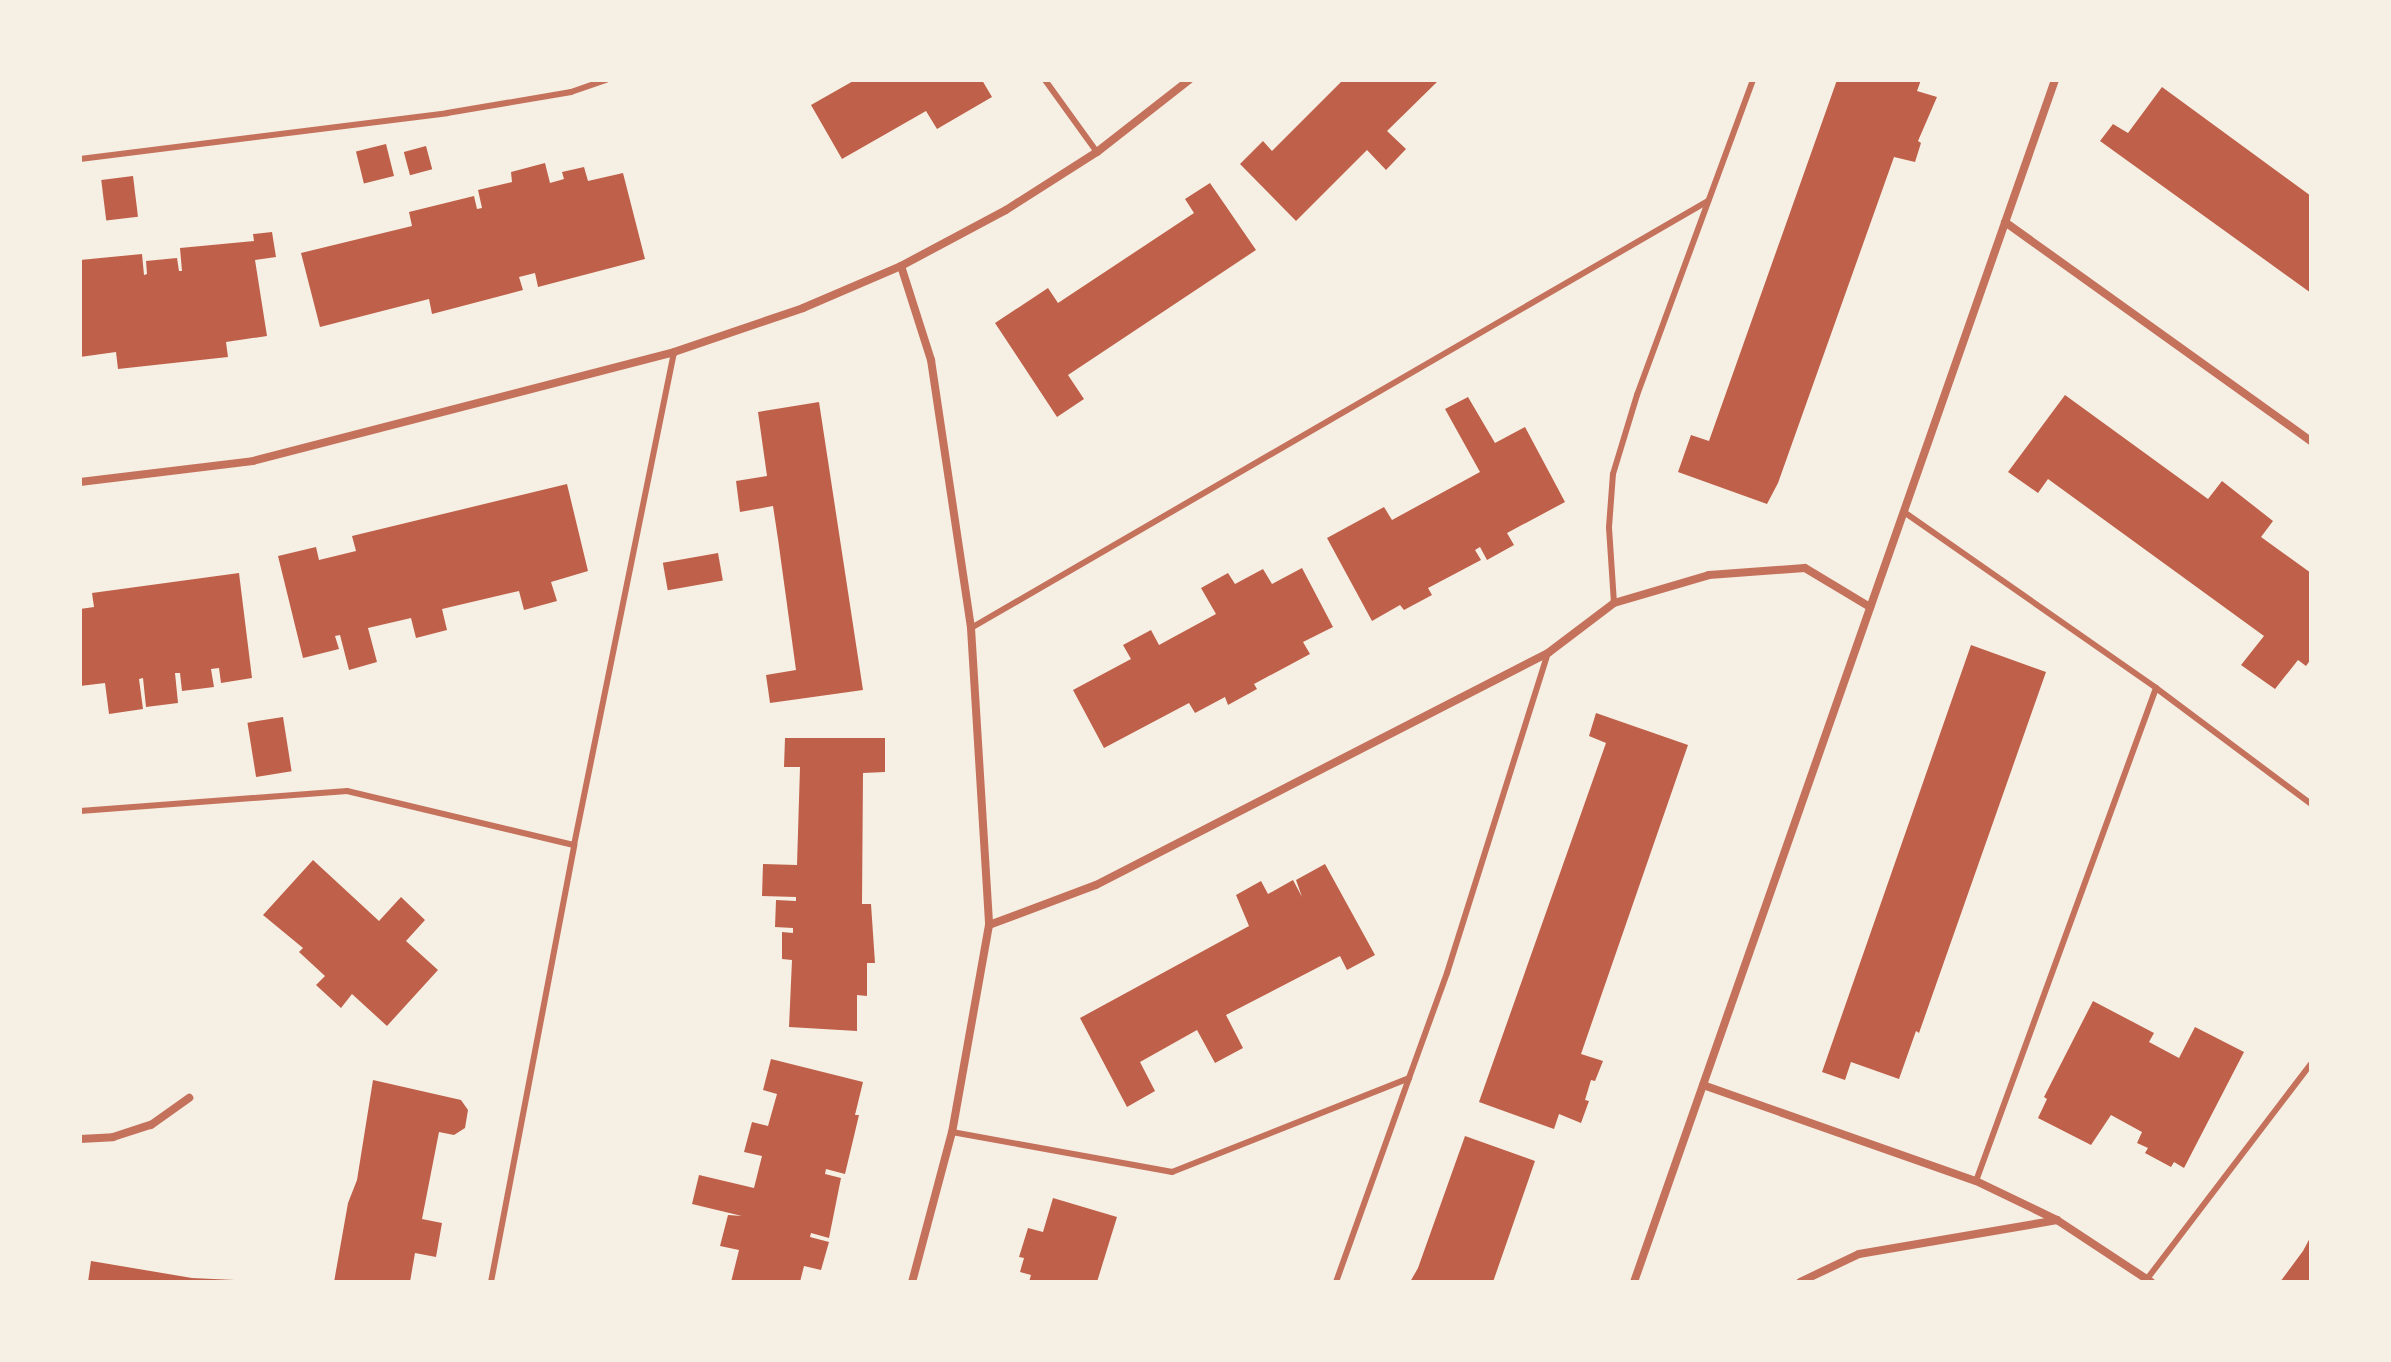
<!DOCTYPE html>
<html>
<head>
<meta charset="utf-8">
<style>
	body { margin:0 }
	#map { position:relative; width:2391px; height:1362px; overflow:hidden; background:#f6efe4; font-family:Lora,serif }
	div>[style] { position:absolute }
	.building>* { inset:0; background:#bf614a; transform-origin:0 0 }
	.service>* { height:6px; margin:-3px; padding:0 3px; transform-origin:3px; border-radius:3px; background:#c5725c }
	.minor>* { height:8px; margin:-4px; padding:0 4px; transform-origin:4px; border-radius:4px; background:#c5725c }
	span { translate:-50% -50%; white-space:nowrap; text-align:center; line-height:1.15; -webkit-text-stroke:8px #f6efe4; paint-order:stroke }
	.frame { position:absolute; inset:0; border:82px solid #f6efe4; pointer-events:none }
</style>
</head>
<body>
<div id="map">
	<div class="building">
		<div style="clip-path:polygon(855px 80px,982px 80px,992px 97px,937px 129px,926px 111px,842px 159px,811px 105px)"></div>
		<div style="clip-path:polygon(1339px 80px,1439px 80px,1387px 131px,1406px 149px,1386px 170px,1367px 150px,1296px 221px,1240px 164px,1263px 141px,1272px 151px,1341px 82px)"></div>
		<div style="clip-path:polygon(1837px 80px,1921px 80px,1917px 91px,1937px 97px,1918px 141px,1921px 143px,1915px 162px,1894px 157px,1778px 483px,1767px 504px,1678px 472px,1691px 435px,1709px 441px)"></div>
		<div style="clip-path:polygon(2162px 87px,2311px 196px,2311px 293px,2100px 141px,2113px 124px,2128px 133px)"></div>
		<div style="left:386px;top:144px;width:33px;height:31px;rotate:76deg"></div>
		<div style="left:426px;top:146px;width:24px;height:23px;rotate:75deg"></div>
		<div style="clip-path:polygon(545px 163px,550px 183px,564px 179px,562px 172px,584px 167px,588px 181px,623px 173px,645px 259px,538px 287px,535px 273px,519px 277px,523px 290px,432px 314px,429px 299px,320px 327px,301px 253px,412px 226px,409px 212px,474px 196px,477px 209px,482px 208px,478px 190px,512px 182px,511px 172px)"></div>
		<div style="left:133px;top:176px;width:41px;height:32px;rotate:83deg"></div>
		<div style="clip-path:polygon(1210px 183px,1256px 250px,1068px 375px,1084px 399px,1057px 417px,995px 323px,1048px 288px,1058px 303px,1194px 213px,1185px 199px)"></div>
		<div style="clip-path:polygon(272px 232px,276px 257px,255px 260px,267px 336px,226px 342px,228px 357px,118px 369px,116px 352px,80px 357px,80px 260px,142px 254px,144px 275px,147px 274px,146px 261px,177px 258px,179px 271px,182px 271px,180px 248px,254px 241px,253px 234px)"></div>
		<div style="clip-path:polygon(2065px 395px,2208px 499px,2222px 481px,2273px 521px,2261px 537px,2311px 573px,2311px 659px,2306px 666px,2298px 660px,2275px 689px,2241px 665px,2264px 636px,2048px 479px,2038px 493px,2008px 472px)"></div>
		<div style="clip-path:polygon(1468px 397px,1495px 443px,1525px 427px,1565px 502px,1507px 533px,1514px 545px,1487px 560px,1480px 547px,1475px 550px,1481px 560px,1428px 588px,1432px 595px,1404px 610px,1400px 605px,1372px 621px,1327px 538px,1384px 507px,1392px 520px,1480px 472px,1445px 409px)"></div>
		<div style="clip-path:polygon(819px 402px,863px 690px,770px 703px,766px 675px,796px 670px,778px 539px,773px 506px,740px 512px,736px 481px,767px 476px,758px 412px)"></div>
		<div style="clip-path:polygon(567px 484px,588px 571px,551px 582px,557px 601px,524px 610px,519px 591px,442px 609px,447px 630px,416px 638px,411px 618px,368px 628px,377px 662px,349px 670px,340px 635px,335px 636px,339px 649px,303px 658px,278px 556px,316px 547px,319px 560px,356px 551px,352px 536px)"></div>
		<div style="left:718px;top:553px;width:28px;height:56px;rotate:80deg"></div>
		<div style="clip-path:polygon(1302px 568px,1333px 627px,1303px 642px,1310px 654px,1254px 684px,1257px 689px,1228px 705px,1225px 697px,1195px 713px,1189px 703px,1104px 748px,1073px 690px,1131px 659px,1123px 645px,1151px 630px,1159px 645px,1216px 614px,1201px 588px,1228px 573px,1235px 584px,1263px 569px,1272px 584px)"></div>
		<div style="clip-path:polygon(239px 573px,252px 678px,221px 683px,219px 668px,211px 669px,214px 687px,182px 691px,180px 673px,175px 673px,178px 703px,146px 707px,143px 678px,139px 679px,143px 709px,109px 714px,105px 683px,80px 686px,80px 609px,94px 607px,92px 593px)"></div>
		<div style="clip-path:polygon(1971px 645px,2046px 672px,1919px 1033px,1916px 1031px,1899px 1079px,1851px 1062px,1845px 1080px,1822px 1072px)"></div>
		<div style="clip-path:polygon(1596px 713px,1688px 745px,1581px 1054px,1603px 1061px,1595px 1081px,1591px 1080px,1585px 1100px,1589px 1101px,1581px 1123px,1559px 1114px,1554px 1129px,1479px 1102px,1606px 743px,1589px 736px)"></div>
		<div style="left:283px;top:717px;width:55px;height:36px;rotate:81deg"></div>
		<div style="clip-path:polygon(785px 738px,885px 738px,885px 772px,863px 773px,862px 904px,871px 904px,875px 963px,867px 963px,867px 996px,857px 995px,857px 1031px,789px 1027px,792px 960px,782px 959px,782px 932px,793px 933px,793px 928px,775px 927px,776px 900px,796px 901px,796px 897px,762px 896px,763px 864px,797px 865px,800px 767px,784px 767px)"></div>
		<div style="clip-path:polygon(313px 860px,379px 921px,401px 897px,425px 920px,406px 941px,438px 970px,387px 1026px,352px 994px,341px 1008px,316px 985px,325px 976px,299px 952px,303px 948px,263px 915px)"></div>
		<div style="clip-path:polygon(1325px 864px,1375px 955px,1347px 970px,1340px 956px,1226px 1015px,1243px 1048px,1215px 1063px,1197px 1030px,1140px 1062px,1155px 1091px,1127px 1107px,1080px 1018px,1249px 926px,1236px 895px,1261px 881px,1268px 894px,1293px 880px,1302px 897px,1296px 880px)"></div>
		<div style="clip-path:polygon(2093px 1001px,2154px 1033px,2149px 1042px,2179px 1058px,2195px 1027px,2244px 1052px,2184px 1168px,2174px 1162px,2171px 1167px,2145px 1153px,2148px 1148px,2137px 1143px,2142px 1132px,2111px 1115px,2091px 1145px,2038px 1118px,2047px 1099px,2044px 1097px)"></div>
		<div style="clip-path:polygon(771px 1059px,863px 1082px,855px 1115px,859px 1115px,845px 1174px,826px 1169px,825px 1174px,841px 1178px,829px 1238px,811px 1233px,810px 1237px,829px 1242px,821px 1270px,804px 1266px,800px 1282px,731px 1282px,739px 1250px,720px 1246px,728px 1215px,742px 1216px,692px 1204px,699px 1175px,754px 1188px,762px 1156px,744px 1152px,752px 1122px,768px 1126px,777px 1094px,763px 1090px)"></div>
		<div style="clip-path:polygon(373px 1080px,461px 1100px,468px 1110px,465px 1128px,454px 1135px,439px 1132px,422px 1219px,442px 1223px,436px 1257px,415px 1253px,410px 1282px,334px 1282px,348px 1203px,357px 1180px)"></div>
		<div style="clip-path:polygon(1465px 1136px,1535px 1161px,1493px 1282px,1410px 1282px,1418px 1268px)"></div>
		<div style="clip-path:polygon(1053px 1198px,1117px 1217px,1097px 1282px,1029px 1282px,1031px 1275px,1020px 1272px,1024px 1258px,1019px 1257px,1028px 1228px,1043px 1232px)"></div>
		<div style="clip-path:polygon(2311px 1236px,2311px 1282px,2280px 1282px,2303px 1251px)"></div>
		<div style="clip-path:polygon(91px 1261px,192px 1278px,235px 1280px,234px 1282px,88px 1282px)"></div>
	</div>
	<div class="service">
		<div style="left:1045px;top:80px;width:89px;rotate:54.2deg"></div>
		<div style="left:80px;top:159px;width:370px;rotate:-7.1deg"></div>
		<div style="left:447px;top:113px;width:126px;rotate:-9.6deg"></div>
		<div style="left:571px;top:92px;width:37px;rotate:-19deg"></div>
		<div style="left:1904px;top:512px;width:307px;rotate:34.9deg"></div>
		<div style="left:2156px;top:688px;width:194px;rotate:36.8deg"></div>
		<div style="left:1614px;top:603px;width:76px;rotate:-93.8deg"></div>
		<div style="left:1609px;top:527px;width:53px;rotate:-85.7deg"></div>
		<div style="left:1613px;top:474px;width:83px;rotate:-73.1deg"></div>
		<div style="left:1637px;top:395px;width:336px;rotate:-69.8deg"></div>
		<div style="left:971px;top:628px;width:852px;rotate:-30.09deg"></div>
		<div style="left:80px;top:811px;width:268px;rotate:-4.3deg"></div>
		<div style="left:347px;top:791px;width:233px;rotate:13.4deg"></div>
		<div style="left:952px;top:1132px;width:224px;rotate:10.3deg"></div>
		<div style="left:1172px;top:1172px;width:255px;rotate:-21.6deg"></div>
		<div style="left:1409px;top:1078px;width:112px;rotate:-70.1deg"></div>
		<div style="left:1447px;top:973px;width:336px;rotate:-72.5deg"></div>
		<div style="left:1976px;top:1181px;width:525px;rotate:-69.94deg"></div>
		<div style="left:2147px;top:1279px;width:270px;rotate:-52.7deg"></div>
		<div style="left:491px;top:1282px;width:445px;rotate:-79.2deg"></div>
		<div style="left:574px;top:845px;width:503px;rotate:-78.53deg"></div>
		<div style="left:1336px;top:1282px;width:217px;rotate:-70.3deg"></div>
	</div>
	<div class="minor">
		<div style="left:2005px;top:222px;width:376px;rotate:35.6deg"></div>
		<div style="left:901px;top:266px;width:99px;rotate:72.3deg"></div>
		<div style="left:931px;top:360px;width:271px;rotate:81.5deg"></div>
		<div style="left:971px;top:628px;width:298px;rotate:86.5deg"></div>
		<div style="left:989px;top:925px;width:210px;rotate:100.1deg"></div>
		<div style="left:952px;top:1132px;width:155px;rotate:104.9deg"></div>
		<div style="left:80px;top:482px;width:174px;rotate:-6.9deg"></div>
		<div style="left:253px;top:461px;width:435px;rotate:-14.5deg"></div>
		<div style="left:674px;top:352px;width:136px;rotate:-18.8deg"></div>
		<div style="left:803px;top:308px;width:107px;rotate:-23.2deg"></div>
		<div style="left:901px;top:266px;width:119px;rotate:-28.1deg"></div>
		<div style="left:1006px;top:210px;width:108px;rotate:-32.5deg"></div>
		<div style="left:1097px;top:152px;width:117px;rotate:-38deg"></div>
		<div style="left:989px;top:925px;width:114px;rotate:-20.5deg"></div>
		<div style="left:1096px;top:885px;width:508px;rotate:-27.17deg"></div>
		<div style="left:1548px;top:653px;width:83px;rotate:-37.1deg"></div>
		<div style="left:1614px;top:603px;width:99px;rotate:-16.4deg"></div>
		<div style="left:1709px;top:575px;width:96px;rotate:-4.2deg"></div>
		<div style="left:1805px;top:568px;width:76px;rotate:31deg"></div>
		<div style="left:1703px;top:1085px;width:289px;rotate:19.4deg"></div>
		<div style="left:1976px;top:1181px;width:90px;rotate:25.7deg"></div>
		<div style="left:2057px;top:1220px;width:113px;rotate:33.4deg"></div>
		<div style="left:80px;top:1139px;width:33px;rotate:-3deg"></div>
		<div style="left:113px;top:1137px;width:40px;rotate:-18deg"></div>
		<div style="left:151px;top:1125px;width:47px;rotate:-35.4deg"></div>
		<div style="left:1634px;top:1282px;width:1274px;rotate:-70.7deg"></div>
		<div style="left:1800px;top:1282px;width:65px;rotate:-25.4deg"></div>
		<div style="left:1859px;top:1254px;width:201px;rotate:-9.7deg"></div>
	</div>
	<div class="frame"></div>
</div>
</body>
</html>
